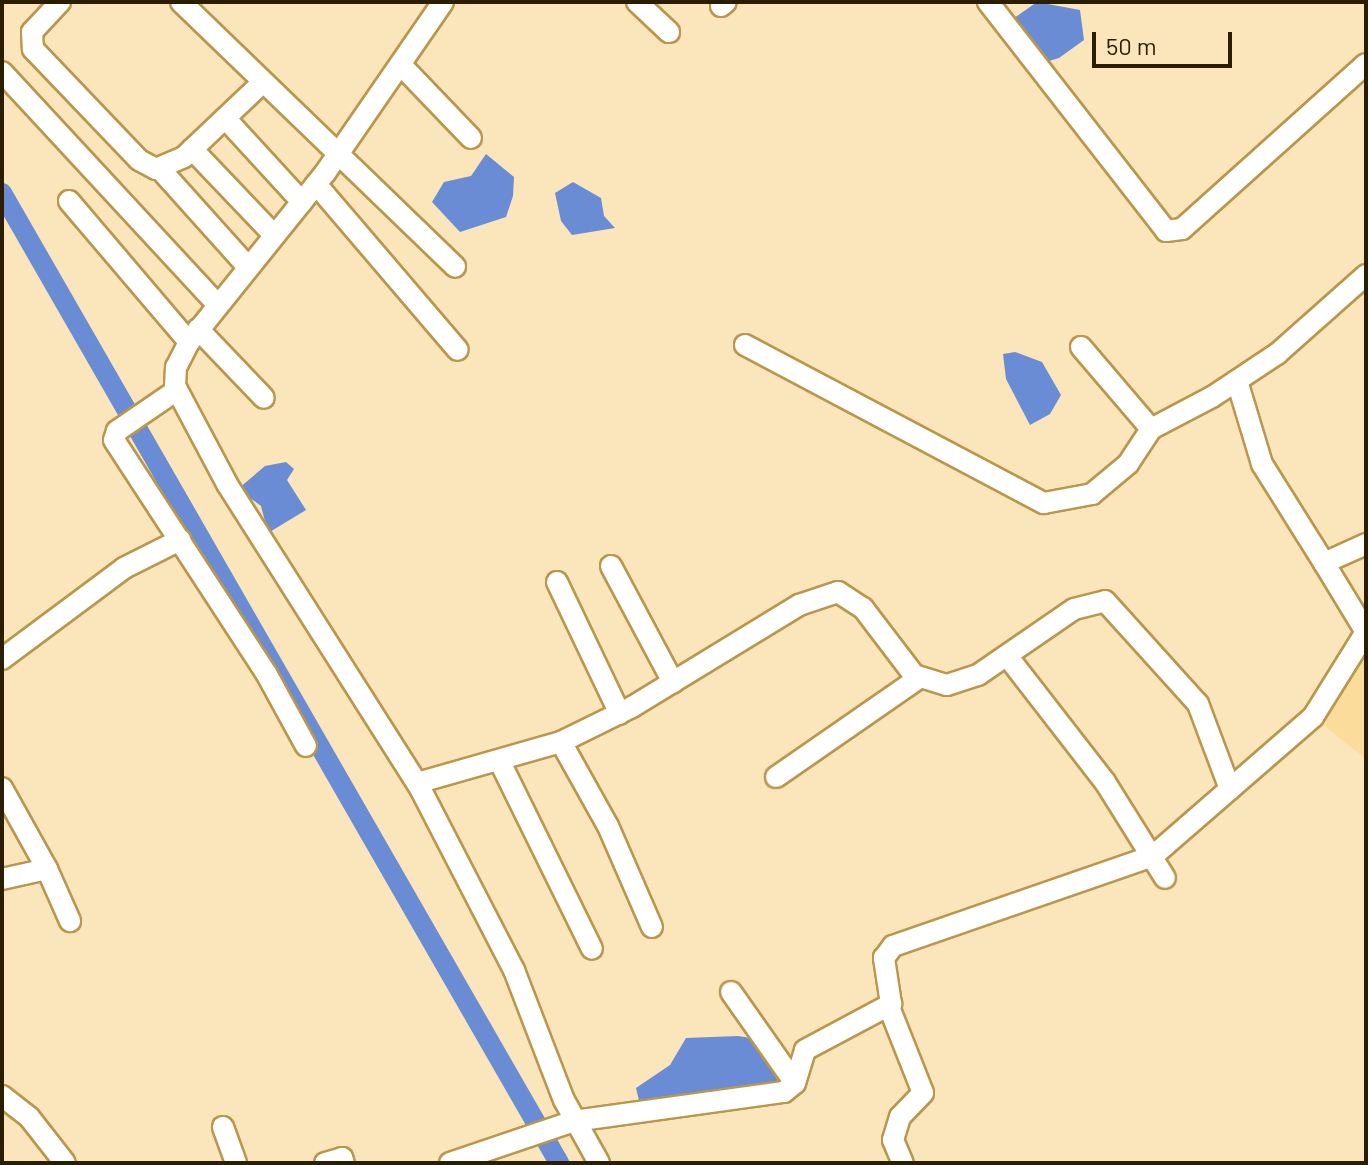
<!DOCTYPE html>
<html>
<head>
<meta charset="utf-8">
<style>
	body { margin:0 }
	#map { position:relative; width:1368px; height:1165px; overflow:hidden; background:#fbe5ba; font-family:Barlow,sans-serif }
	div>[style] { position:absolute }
	.built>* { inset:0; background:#fcdc9b }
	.water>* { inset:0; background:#6a8cd4 }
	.canal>* { height:20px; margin:-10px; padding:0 10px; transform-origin:10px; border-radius:10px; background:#6a8cd4 }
	.roads { filter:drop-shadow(2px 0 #ba974d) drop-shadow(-2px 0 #ba974d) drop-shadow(0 2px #ba974d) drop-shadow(0 -2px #ba974d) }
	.minor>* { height:20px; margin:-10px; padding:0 10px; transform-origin:10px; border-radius:10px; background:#fff }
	span { translate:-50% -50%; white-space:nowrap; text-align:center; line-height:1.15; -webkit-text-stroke:6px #fbe5ba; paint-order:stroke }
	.frame { position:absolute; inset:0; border:4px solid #2a1d00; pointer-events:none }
	.scale { position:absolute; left:1092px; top:32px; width:140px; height:36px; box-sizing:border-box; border:4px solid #2a1d00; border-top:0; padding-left:10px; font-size:24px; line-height:28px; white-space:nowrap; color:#2a1d00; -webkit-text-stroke:6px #fbe5ba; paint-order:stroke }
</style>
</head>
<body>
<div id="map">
	<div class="built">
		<div style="clip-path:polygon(1366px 652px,1366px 759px,1311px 715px)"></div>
	</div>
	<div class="water">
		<div style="clip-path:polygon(1037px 2px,1080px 10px,1084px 40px,1059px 58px,1036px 65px,1010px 21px)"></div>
		<div style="clip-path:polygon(486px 154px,514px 177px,513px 196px,506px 217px,460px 232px,432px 202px,444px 182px,471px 176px)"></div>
		<div style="clip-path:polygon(573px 182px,601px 198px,604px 216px,615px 228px,572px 235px,561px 221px,555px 193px)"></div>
		<div style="clip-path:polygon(1015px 352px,1042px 362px,1061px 395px,1050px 414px,1030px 425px,1006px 379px,1003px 354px)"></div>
		<div style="clip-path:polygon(286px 462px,294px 469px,287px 480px,306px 510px,268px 533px,261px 506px,238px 489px,265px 466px)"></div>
		<div style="clip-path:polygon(738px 1036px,764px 1040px,785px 1077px,721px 1107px,665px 1119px,643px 1117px,636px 1088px,670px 1065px,686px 1038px)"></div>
	</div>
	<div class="canal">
		<div style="left:2px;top:193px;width:1119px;rotate:60.13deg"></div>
	</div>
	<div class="roads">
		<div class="minor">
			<div style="left:60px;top:2px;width:41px;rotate:133deg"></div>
			<div style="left:32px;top:32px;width:17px;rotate:87deg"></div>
			<div style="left:33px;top:49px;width:153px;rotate:46.3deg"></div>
			<div style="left:139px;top:160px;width:19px;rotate:28deg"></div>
			<div style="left:156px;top:169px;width:30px;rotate:-23deg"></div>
			<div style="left:184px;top:157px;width:109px;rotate:-43.5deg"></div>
			<div style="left:181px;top:2px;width:381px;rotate:44deg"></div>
			<div style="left:443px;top:2px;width:208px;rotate:124.6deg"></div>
			<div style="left:325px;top:173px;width:217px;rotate:128.8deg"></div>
			<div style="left:189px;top:342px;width:28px;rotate:117deg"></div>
			<div style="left:176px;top:367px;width:19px;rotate:93deg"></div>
			<div style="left:175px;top:386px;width:111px;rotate:62deg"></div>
			<div style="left:227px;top:484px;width:362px;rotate:57.6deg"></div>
			<div style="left:421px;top:790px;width:203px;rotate:62.7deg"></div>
			<div style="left:514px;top:970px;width:139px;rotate:69deg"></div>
			<div style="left:564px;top:1100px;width:72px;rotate:60.9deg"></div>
			<div style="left:637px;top:2px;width:44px;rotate:43.2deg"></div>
			<div style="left:988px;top:2px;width:290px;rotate:52.1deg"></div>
			<div style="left:1166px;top:231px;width:16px;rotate:-7deg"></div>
			<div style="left:1182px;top:229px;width:247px;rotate:-41.9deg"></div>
			<div style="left:721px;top:6px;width:6px;rotate:-39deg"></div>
			<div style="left:401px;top:65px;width:101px;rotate:46.2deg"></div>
			<div style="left:2px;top:72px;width:318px;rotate:47.2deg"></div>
			<div style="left:225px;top:118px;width:114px;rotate:47.5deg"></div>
			<div style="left:192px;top:149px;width:119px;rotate:46.4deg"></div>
			<div style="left:160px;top:169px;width:132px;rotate:48.1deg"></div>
			<div style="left:316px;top:184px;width:218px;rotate:49.5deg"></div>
			<div style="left:69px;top:201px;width:185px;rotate:49.6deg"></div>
			<div style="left:198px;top:329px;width:95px;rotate:46.3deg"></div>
			<div style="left:745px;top:345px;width:338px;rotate:27.9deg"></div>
			<div style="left:1044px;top:503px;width:49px;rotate:-10.6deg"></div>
			<div style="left:1092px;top:494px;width:47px;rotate:-39.8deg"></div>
			<div style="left:1128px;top:464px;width:42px;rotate:-56.7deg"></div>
			<div style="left:1081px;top:347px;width:108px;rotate:49.5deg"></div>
			<div style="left:1151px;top:429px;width:69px;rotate:-27.7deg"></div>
			<div style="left:1212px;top:397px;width:78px;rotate:-33.5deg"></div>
			<div style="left:1277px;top:354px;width:119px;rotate:-41.6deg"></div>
			<div style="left:1237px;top:381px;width:87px;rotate:73.2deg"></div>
			<div style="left:1262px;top:464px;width:117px;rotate:57.9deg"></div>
			<div style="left:177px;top:390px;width:73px;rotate:145.7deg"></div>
			<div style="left:117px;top:431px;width:9px;rotate:108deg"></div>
			<div style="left:114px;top:440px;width:278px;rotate:56.9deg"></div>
			<div style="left:266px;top:673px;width:83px;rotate:61.3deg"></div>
			<div style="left:611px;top:566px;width:132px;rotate:61.9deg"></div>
			<div style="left:557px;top:582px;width:146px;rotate:64.5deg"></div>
			<div style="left:1008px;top:657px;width:158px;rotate:52.2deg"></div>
			<div style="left:1105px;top:782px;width:113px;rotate:58deg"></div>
			<div style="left:2px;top:659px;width:152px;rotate:-36.7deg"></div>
			<div style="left:124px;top:568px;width:63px;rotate:-26.6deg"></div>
			<div style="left:561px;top:742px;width:96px;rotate:60.8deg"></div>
			<div style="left:608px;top:826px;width:110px;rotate:66.5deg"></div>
			<div style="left:500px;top:762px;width:208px;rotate:63.8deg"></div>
			<div style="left:776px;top:777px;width:174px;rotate:-34.7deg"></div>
			<div style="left:417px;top:783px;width:150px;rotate:-15.9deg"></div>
			<div style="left:561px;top:742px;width:79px;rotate:-26.2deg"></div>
			<div style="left:632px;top:707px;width:196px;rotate:-31.4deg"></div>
			<div style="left:799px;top:605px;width:41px;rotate:-18.4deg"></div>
			<div style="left:838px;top:592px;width:30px;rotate:33deg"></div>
			<div style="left:863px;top:608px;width:84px;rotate:52.7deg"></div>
			<div style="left:914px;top:675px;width:34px;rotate:17deg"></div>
			<div style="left:947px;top:685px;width:33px;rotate:-18deg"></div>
			<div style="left:978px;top:675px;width:116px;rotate:-34.5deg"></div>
			<div style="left:1074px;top:609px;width:32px;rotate:-14deg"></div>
			<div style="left:1105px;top:601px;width:139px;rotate:47.9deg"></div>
			<div style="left:1198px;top:704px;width:91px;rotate:69.4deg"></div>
			<div style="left:2px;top:788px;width:93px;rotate:60.9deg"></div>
			<div style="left:2px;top:879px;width:46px;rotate:-12.5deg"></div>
			<div style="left:47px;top:869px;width:57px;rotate:66.1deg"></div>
			<div style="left:731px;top:992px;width:111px;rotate:54.9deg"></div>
			<div style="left:889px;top:1007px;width:92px;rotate:68.4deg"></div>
			<div style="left:923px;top:1093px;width:33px;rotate:134deg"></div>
			<div style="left:900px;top:1117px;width:24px;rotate:107deg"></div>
			<div style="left:893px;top:1140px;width:25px;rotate:67deg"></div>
			<div style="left:2px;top:1096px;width:34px;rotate:38deg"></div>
			<div style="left:29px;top:1117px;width:58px;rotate:52deg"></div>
			<div style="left:223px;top:1127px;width:38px;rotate:70deg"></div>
			<div style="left:325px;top:1163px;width:18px;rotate:-16deg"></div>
			<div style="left:342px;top:1158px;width:5px;rotate:68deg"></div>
			<div style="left:450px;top:1163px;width:131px;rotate:-18.7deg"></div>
			<div style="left:574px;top:1121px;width:212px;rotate:-7.9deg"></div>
			<div style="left:784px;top:1092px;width:14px;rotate:-39deg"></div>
			<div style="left:795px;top:1083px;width:34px;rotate:-73deg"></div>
			<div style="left:805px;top:1050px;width:98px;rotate:-28.1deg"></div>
			<div style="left:891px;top:1004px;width:47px;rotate:-98.7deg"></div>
			<div style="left:884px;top:958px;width:15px;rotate:-53deg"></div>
			<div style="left:893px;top:946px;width:275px;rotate:-19.1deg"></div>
			<div style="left:1153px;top:856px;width:212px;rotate:-41deg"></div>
			<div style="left:1313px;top:717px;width:100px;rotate:-58.1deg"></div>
			<div style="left:1366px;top:632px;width:81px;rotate:-121.3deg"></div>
			<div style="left:1324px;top:563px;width:46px;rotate:-24.3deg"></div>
		</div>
	</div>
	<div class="frame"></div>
	<div class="scale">50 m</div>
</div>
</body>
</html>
